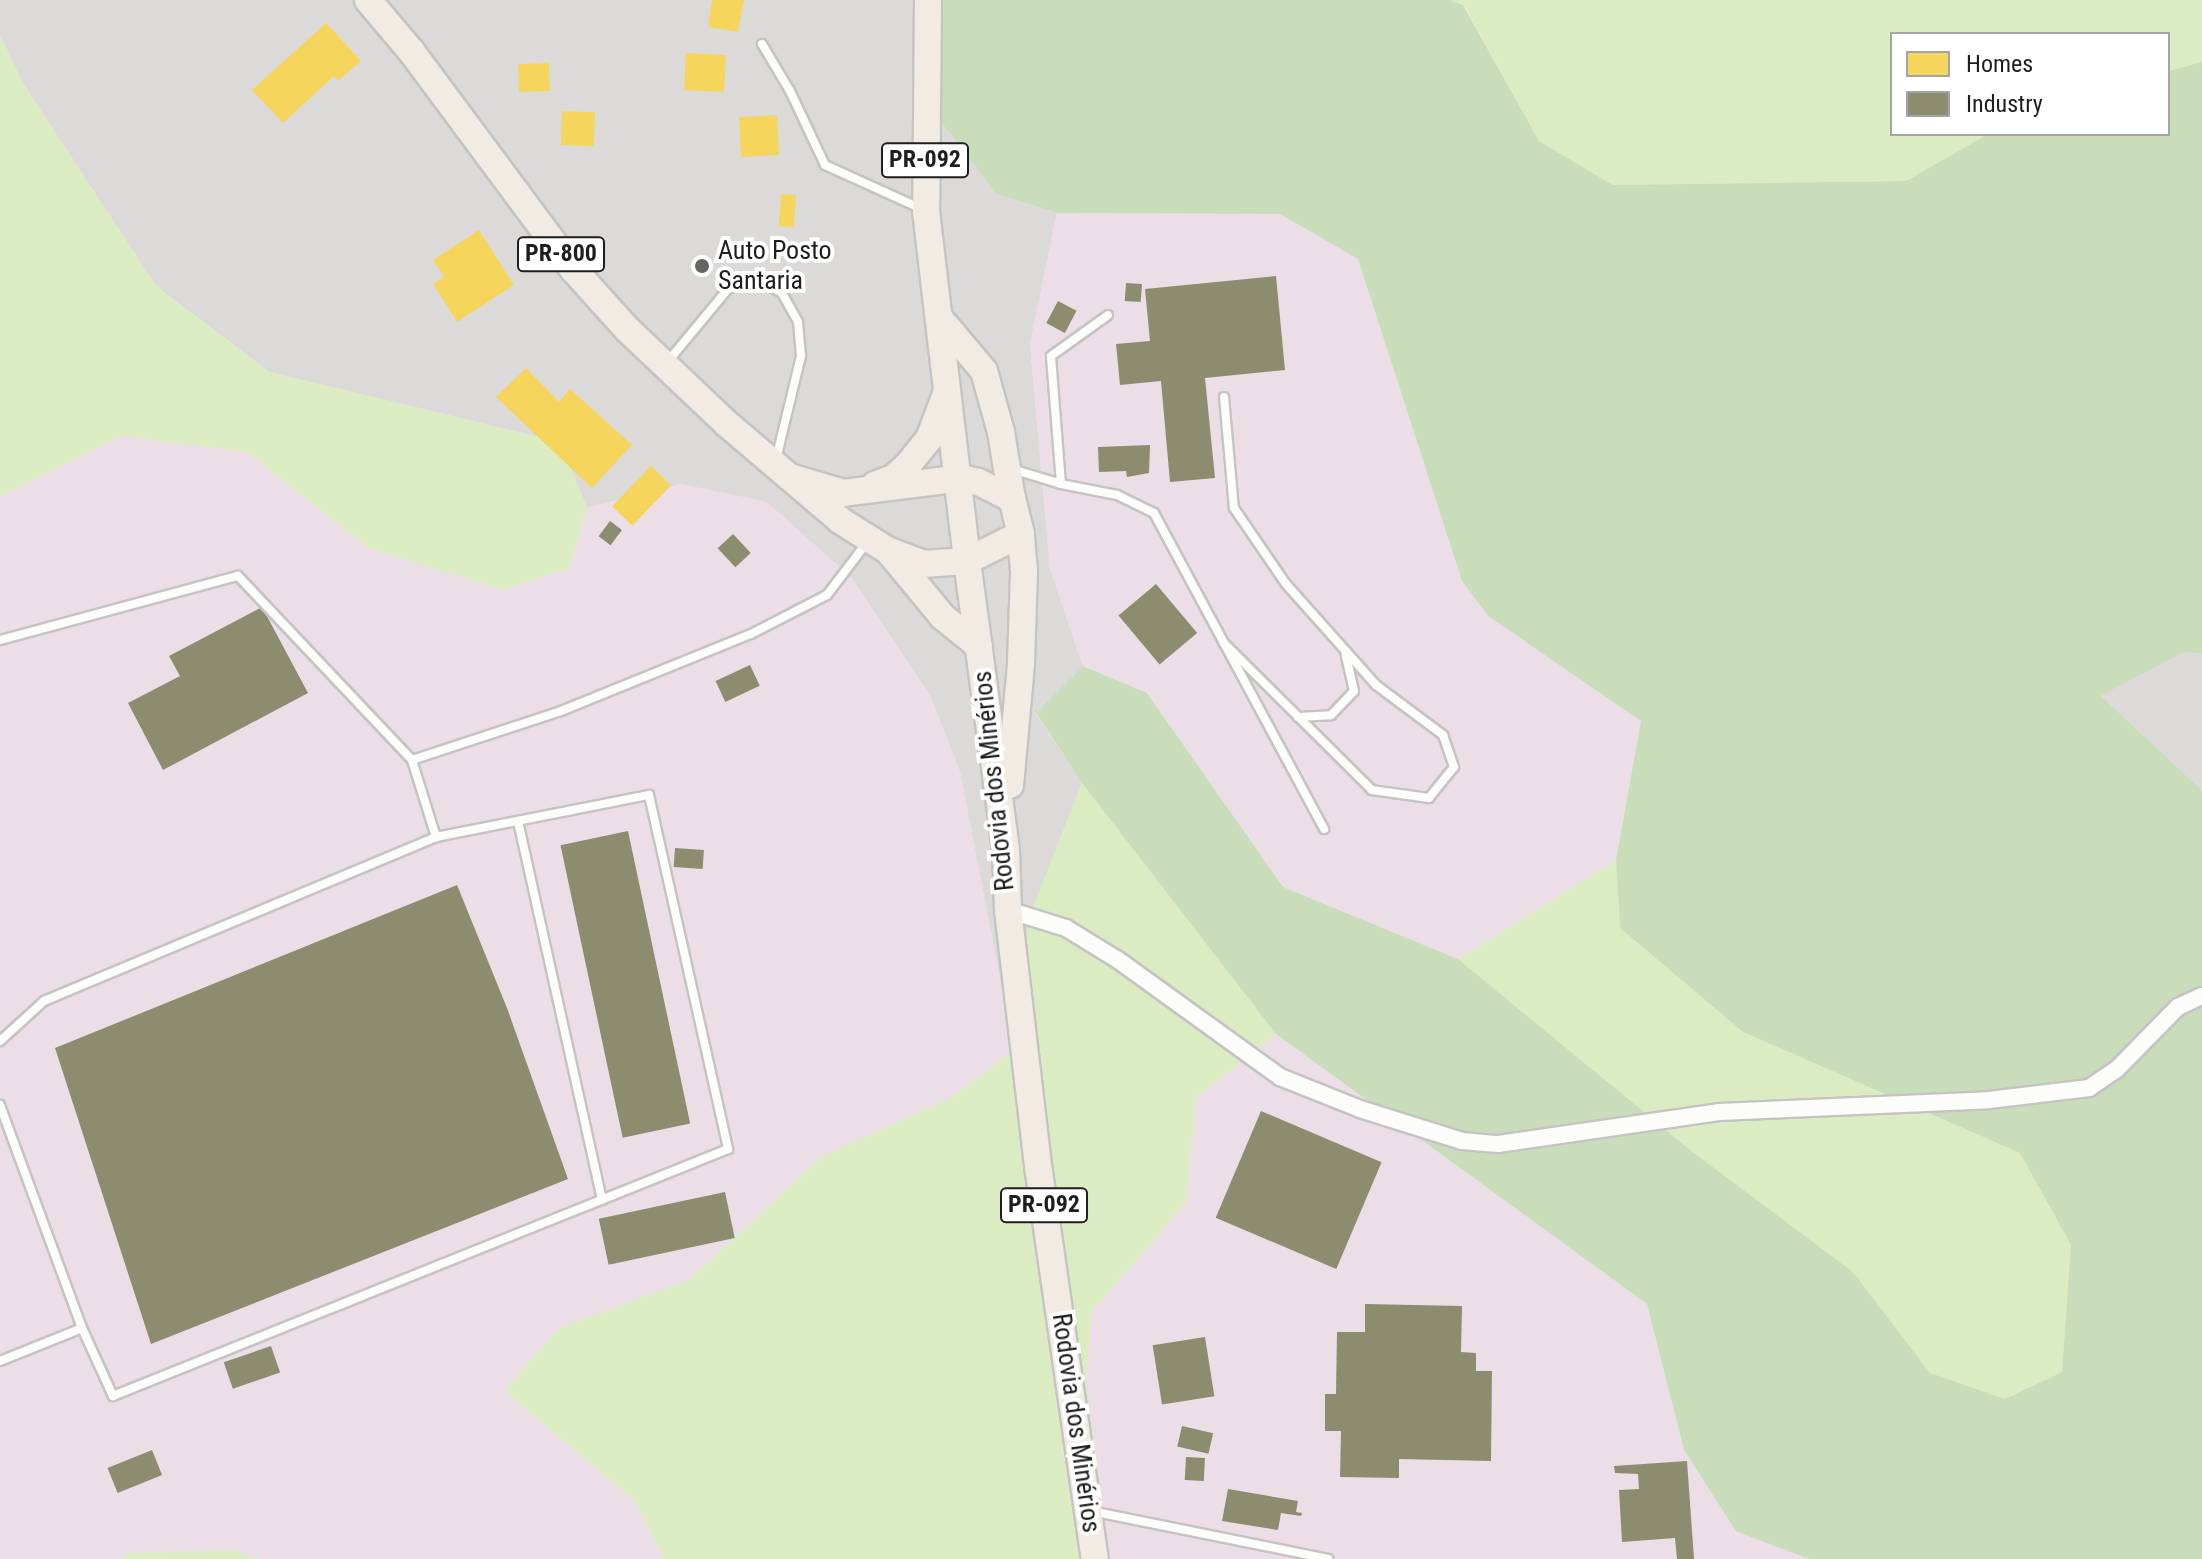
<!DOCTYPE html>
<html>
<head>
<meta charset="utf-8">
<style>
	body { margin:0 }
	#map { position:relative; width:2202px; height:1559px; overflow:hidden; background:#edeae7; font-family:"Roboto Condensed",sans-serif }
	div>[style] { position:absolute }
	.residential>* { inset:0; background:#dcdad8 }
	.industrial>* { inset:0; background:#ebdee7 }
	.grass>* { inset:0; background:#dbecc3 }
	.forest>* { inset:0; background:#c9ddba }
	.homes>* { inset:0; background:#f6d55c; transform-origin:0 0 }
	.industry>* { inset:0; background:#8c8c6e; transform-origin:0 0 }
	.roads { filter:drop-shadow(2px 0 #c5c4c3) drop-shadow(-2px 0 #c5c4c3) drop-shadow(0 2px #c5c4c3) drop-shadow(0 -2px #c5c4c3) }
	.lane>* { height:8px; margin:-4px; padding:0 4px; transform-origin:4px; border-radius:4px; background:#fcfcfb }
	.street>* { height:16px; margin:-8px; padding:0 8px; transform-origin:8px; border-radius:8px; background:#fcfcfb }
	.primary>* { height:26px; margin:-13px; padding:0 13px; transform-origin:13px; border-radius:13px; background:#f1ebe4 }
	.dots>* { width:22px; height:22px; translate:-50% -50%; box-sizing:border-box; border:4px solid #fff; border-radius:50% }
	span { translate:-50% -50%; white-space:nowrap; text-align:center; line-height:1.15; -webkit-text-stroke:8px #fff; paint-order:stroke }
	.shield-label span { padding:2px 6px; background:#fff; border:2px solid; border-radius:6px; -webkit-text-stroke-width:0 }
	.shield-label { font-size:24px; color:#1e1e1e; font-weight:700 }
	.poi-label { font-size:26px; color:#1e1e1e }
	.left { translate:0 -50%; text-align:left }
	.street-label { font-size:26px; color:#1e1e1e }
	.legend { position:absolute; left:1890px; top:32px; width:280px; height:104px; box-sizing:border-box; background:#fff; border:2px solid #a5a5a5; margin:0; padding:10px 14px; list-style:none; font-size:24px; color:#1e1e1e }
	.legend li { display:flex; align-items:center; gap:16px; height:40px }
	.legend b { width:40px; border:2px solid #a5a5a5 }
</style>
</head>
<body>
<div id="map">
	<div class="residential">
		<div style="clip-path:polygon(0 0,933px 0,997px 194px,1057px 213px,1030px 344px,1050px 568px,1083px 666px,1036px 714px,1082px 783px,1030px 917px,1014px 1051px,960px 772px,930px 695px,682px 484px,587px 508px,560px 442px,269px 372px,156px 286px,22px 82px,0 35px)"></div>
		<div style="clip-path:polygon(2185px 652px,2202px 654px,2202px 790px,2101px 696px)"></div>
	</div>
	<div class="industrial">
		<div style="clip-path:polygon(1057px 213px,1280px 214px,1358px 259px,1462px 581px,1488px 616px,1641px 720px,1616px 860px,1458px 959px,1283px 887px,1147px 693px,1083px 666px,1050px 568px,1030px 344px)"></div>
		<div style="clip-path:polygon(121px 436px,247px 452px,368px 548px,570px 568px,587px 508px,682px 484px,767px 502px,852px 578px,930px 695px,960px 772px,1014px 1051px,952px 1097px,820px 1158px,689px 1280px,559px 1328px,505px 1391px,634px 1500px,664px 1559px,259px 1559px,234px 1550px,129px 1553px,121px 1559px,0 1559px,0 497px)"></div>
		<div style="clip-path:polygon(1276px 1034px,1647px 1304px,1684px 1450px,1736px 1530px,1809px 1559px,1110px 1559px,1086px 1379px,1092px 1311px,1186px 1203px,1196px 1098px)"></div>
	</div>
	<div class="grass">
		<div style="clip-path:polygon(1450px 0,2202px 0,2202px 62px,2168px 71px,2168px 34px,1892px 34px,1892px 134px,1988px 134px,1906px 181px,1613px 185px,1539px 141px,1464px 5px)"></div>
		<div style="clip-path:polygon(0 35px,22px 82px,156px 286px,269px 372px,560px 442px,587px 508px,570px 568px,503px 590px,368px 548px,247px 452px,121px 436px,0 497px)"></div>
		<div style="clip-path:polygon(1082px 783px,1276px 1034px,1196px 1098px,1186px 1203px,1092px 1311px,1086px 1379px,1110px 1559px,664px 1559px,634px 1500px,504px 1391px,559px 1328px,689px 1280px,820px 1158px,952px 1097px,1013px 1051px,1029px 917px)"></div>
		<div style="clip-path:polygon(1616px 860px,1620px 928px,1743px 1032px,2020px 1153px,2071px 1245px,2062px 1372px,2005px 1399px,1930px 1374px,1853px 1272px,1694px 1153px,1458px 959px)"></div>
		<div style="clip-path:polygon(234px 1550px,259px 1559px,121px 1559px,129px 1553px)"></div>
	</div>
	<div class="forest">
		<div style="clip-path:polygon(933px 0,1450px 0,1463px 5px,1539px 141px,1613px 185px,1906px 181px,1988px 134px,2168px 134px,2168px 71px,2202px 62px,2202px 654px,2185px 652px,2101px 696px,2202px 790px,2202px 1559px,1809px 1559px,1736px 1531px,1684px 1450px,1647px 1304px,1276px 1034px,1082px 783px,1036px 713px,1083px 666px,1147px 693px,1283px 887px,1458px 959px,1694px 1153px,1853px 1272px,1930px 1373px,2005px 1399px,2062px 1372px,2071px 1245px,2020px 1153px,1743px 1032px,1620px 928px,1616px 860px,1641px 721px,1488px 616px,1462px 581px,1358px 259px,1280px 214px,1057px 213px,997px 194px,936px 115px)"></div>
	</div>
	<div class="homes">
		<div style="clip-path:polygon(712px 0,744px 0,738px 32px,708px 27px)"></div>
		<div style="clip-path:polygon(326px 23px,361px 61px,338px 81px,334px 76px,283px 123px,252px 90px)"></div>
		<div style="left:686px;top:53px;width:40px;height:37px;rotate:3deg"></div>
		<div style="left:549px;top:63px;width:28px;height:31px;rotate:88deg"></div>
		<div style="left:562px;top:111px;width:33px;height:34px;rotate:2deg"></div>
		<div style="left:777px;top:115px;width:40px;height:38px;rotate:87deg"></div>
		<div style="left:781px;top:194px;width:15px;height:32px;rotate:4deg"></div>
		<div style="clip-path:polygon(479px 230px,514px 285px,457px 322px,433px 284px,444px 277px,433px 260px)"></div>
		<div style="clip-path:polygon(526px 368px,559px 402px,570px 389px,632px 445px,592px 488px,496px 397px)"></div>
		<div style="left:651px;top:466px;width:28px;height:56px;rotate:44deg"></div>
	</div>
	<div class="industry">
		<div style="clip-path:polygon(1276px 276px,1285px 370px,1205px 378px,1215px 478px,1170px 482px,1161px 381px,1120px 385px,1116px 344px,1150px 341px,1145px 289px)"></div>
		<div style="left:1126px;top:283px;width:16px;height:18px;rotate:4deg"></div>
		<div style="left:1058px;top:301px;width:21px;height:25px;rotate:28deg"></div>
		<div style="clip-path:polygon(1150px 445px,1149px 473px,1127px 477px,1126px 471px,1099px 472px,1098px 447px)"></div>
		<div style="left:610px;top:521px;width:15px;height:19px;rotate:37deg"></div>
		<div style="left:733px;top:534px;width:26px;height:21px;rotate:47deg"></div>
		<div style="left:1156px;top:584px;width:64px;height:49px;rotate:50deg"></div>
		<div style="clip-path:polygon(262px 607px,308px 693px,163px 770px,128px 703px,180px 676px,169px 656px)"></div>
		<div style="left:750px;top:665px;width:23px;height:38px;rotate:65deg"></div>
		<div style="left:628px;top:831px;width:299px;height:69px;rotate:78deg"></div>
		<div style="left:675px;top:848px;width:29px;height:19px;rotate:4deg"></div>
		<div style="clip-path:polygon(457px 885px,507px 1008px,568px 1179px,151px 1344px,55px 1048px)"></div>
		<div style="left:1261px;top:1111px;width:131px;height:116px;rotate:23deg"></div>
		<div style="left:725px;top:1192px;width:47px;height:129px;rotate:78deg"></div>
		<div style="clip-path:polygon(1365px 1304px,1462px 1306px,1461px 1352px,1476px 1353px,1476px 1371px,1492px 1371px,1491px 1461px,1399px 1459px,1399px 1478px,1340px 1477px,1341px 1431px,1325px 1431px,1325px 1394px,1336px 1394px,1337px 1332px,1365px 1332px)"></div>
		<div style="left:1205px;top:1337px;width:60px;height:53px;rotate:81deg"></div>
		<div style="left:271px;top:1346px;width:28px;height:50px;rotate:71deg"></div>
		<div style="left:1182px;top:1426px;width:32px;height:21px;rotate:13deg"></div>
		<div style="left:152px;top:1450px;width:27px;height:48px;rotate:68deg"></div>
		<div style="left:1186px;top:1457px;width:19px;height:23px;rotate:3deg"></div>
		<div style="clip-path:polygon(1687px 1461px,1694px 1559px,1677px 1559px,1675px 1538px,1622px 1542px,1619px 1490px,1639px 1489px,1638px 1474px,1615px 1473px,1614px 1466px)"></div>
		<div style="clip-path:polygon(1228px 1489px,1298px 1501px,1296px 1512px,1302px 1513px,1301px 1516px,1281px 1513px,1278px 1530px,1222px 1521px)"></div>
	</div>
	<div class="roads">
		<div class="lane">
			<div style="left:762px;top:44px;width:55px;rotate:59.2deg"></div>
			<div style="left:790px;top:91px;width:82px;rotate:64.7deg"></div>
			<div style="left:825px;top:165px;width:107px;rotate:24.4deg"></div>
			<div style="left:669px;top:360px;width:92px;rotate:-50.3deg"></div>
			<div style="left:728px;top:289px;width:30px;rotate:-20deg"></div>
			<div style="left:756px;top:279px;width:30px;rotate:28deg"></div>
			<div style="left:782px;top:293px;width:33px;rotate:61deg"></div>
			<div style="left:798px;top:322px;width:34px;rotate:85deg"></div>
			<div style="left:801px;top:356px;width:106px;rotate:103.6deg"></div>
			<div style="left:1224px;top:397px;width:111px;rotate:84.9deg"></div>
			<div style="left:1234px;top:508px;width:92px;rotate:55.6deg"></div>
			<div style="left:1286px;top:584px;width:135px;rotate:48.3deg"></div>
			<div style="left:1376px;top:685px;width:84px;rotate:36.7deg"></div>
			<div style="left:1443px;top:735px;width:34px;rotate:71deg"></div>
			<div style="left:1454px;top:767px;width:40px;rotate:129deg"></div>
			<div style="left:1429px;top:798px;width:58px;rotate:-172deg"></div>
			<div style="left:1372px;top:790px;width:209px;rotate:-135.2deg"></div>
			<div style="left:1012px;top:469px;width:51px;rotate:17deg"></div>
			<div style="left:1061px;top:484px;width:57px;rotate:11.1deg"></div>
			<div style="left:1117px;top:495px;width:41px;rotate:25.9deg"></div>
			<div style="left:1154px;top:513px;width:359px;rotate:61.7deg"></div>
			<div style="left:1061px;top:484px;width:128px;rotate:-94.5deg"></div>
			<div style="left:1051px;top:356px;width:70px;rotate:-35.7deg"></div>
			<div style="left:0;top:640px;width:246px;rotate:-15.1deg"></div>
			<div style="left:238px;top:576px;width:253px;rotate:46.6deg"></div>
			<div style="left:412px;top:760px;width:81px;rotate:72.7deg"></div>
			<div style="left:1298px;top:717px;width:33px;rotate:-3deg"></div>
			<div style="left:1331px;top:715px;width:33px;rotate:-46deg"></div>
			<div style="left:1354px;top:691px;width:37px;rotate:-103deg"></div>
			<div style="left:412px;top:760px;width:157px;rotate:-18.2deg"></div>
			<div style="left:561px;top:711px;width:205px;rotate:-22.1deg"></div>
			<div style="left:751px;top:634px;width:85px;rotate:-27.2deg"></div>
			<div style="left:827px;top:595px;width:68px;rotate:-52.8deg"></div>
			<div style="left:518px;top:821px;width:388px;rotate:77.5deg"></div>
			<div style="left:0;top:1041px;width:59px;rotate:-42.3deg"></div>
			<div style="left:44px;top:1001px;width:425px;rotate:-22.7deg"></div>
			<div style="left:436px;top:837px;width:217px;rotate:-11.2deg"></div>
			<div style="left:649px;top:795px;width:363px;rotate:77.4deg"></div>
			<div style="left:728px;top:1149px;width:663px;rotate:158.12deg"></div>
			<div style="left:113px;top:1396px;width:75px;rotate:-114.5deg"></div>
			<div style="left:82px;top:1328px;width:238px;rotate:-110.2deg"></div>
			<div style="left:0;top:1361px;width:88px;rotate:-21.9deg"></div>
			<div style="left:1091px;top:1511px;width:242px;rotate:11.4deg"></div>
		</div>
		<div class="street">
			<div style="left:1008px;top:910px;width:61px;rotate:17.2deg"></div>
			<div style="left:1066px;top:928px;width:61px;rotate:31.6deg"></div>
			<div style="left:1118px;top:960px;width:200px;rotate:35.8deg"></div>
			<div style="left:1280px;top:1077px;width:86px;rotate:21.8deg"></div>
			<div style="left:1360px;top:1109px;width:107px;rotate:17.4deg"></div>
			<div style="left:1462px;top:1141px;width:36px;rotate:5deg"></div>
			<div style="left:1498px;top:1144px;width:223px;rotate:-8.2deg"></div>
			<div style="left:1719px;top:1112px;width:270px;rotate:-2.5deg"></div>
			<div style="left:1989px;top:1100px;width:101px;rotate:-6.8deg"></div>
			<div style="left:2089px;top:1088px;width:34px;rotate:-34deg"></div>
			<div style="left:2117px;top:1069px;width:87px;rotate:-45.5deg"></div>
			<div style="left:2178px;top:1007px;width:26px;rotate:-25deg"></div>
		</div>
		<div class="primary">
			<div style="left:368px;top:0;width:67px;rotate:49.9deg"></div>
			<div style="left:411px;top:51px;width:272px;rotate:53.4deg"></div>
			<div style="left:573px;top:269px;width:82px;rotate:48deg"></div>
			<div style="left:628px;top:330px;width:135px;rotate:43.5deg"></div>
			<div style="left:726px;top:423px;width:151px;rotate:40.4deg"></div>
			<div style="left:841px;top:521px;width:54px;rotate:32.2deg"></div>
			<div style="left:887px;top:550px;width:39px;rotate:21deg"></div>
			<div style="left:923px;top:564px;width:44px;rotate:-3.9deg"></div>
			<div style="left:967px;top:561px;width:60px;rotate:-26.6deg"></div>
			<div style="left:1021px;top:534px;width:36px;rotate:-104deg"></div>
			<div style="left:1012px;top:499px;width:38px;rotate:-153deg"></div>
			<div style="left:978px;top:482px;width:16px;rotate:-166deg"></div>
			<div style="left:962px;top:478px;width:119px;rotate:172.8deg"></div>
			<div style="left:844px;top:493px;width:56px;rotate:-163.5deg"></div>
			<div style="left:928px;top:0;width:211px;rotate:90.5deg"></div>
			<div style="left:926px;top:211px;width:352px;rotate:83.3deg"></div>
			<div style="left:967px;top:561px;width:291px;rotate:82.3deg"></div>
			<div style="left:1006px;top:849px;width:61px;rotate:88.1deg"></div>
			<div style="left:1008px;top:910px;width:264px;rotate:83.3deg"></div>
			<div style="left:1039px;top:1172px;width:391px;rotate:81.8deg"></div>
			<div style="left:940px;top:319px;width:68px;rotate:49.8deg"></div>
			<div style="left:984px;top:371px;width:63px;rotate:74.4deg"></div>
			<div style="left:1001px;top:432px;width:68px;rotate:80.7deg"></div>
			<div style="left:875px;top:485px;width:19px;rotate:-21deg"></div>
			<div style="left:893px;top:478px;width:18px;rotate:-41deg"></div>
			<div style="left:907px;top:466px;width:35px;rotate:-51deg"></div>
			<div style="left:929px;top:439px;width:48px;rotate:-69.3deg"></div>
			<div style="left:890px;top:553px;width:83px;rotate:50.4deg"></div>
			<div style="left:943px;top:617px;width:46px;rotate:38.9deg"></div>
			<div style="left:1010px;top:785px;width:122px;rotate:-84.8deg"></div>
			<div style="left:1021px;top:663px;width:92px;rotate:-88.1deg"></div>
			<div style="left:1024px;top:571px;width:37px;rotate:-95deg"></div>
		</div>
	</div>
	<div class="dots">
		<div style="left:702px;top:266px;background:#666564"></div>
	</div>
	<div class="shield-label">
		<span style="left:925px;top:160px">PR-092</span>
		<span style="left:561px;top:254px">PR-800</span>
		<span style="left:1044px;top:1205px">PR-092</span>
	</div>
	<div class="poi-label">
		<span class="left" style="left:718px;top:266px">Auto Posto<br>Santaria</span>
	</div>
	<div class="street-label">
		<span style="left:994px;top:781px;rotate:-96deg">Rodovia dos Minérios</span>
		<span style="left:1076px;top:1423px;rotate:82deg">Rodovia dos Minérios</span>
	</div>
	<ul class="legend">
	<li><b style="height:22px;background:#f6d55c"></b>Homes</li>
	<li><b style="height:22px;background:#8c8c6e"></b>Industry</li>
	</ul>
</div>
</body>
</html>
